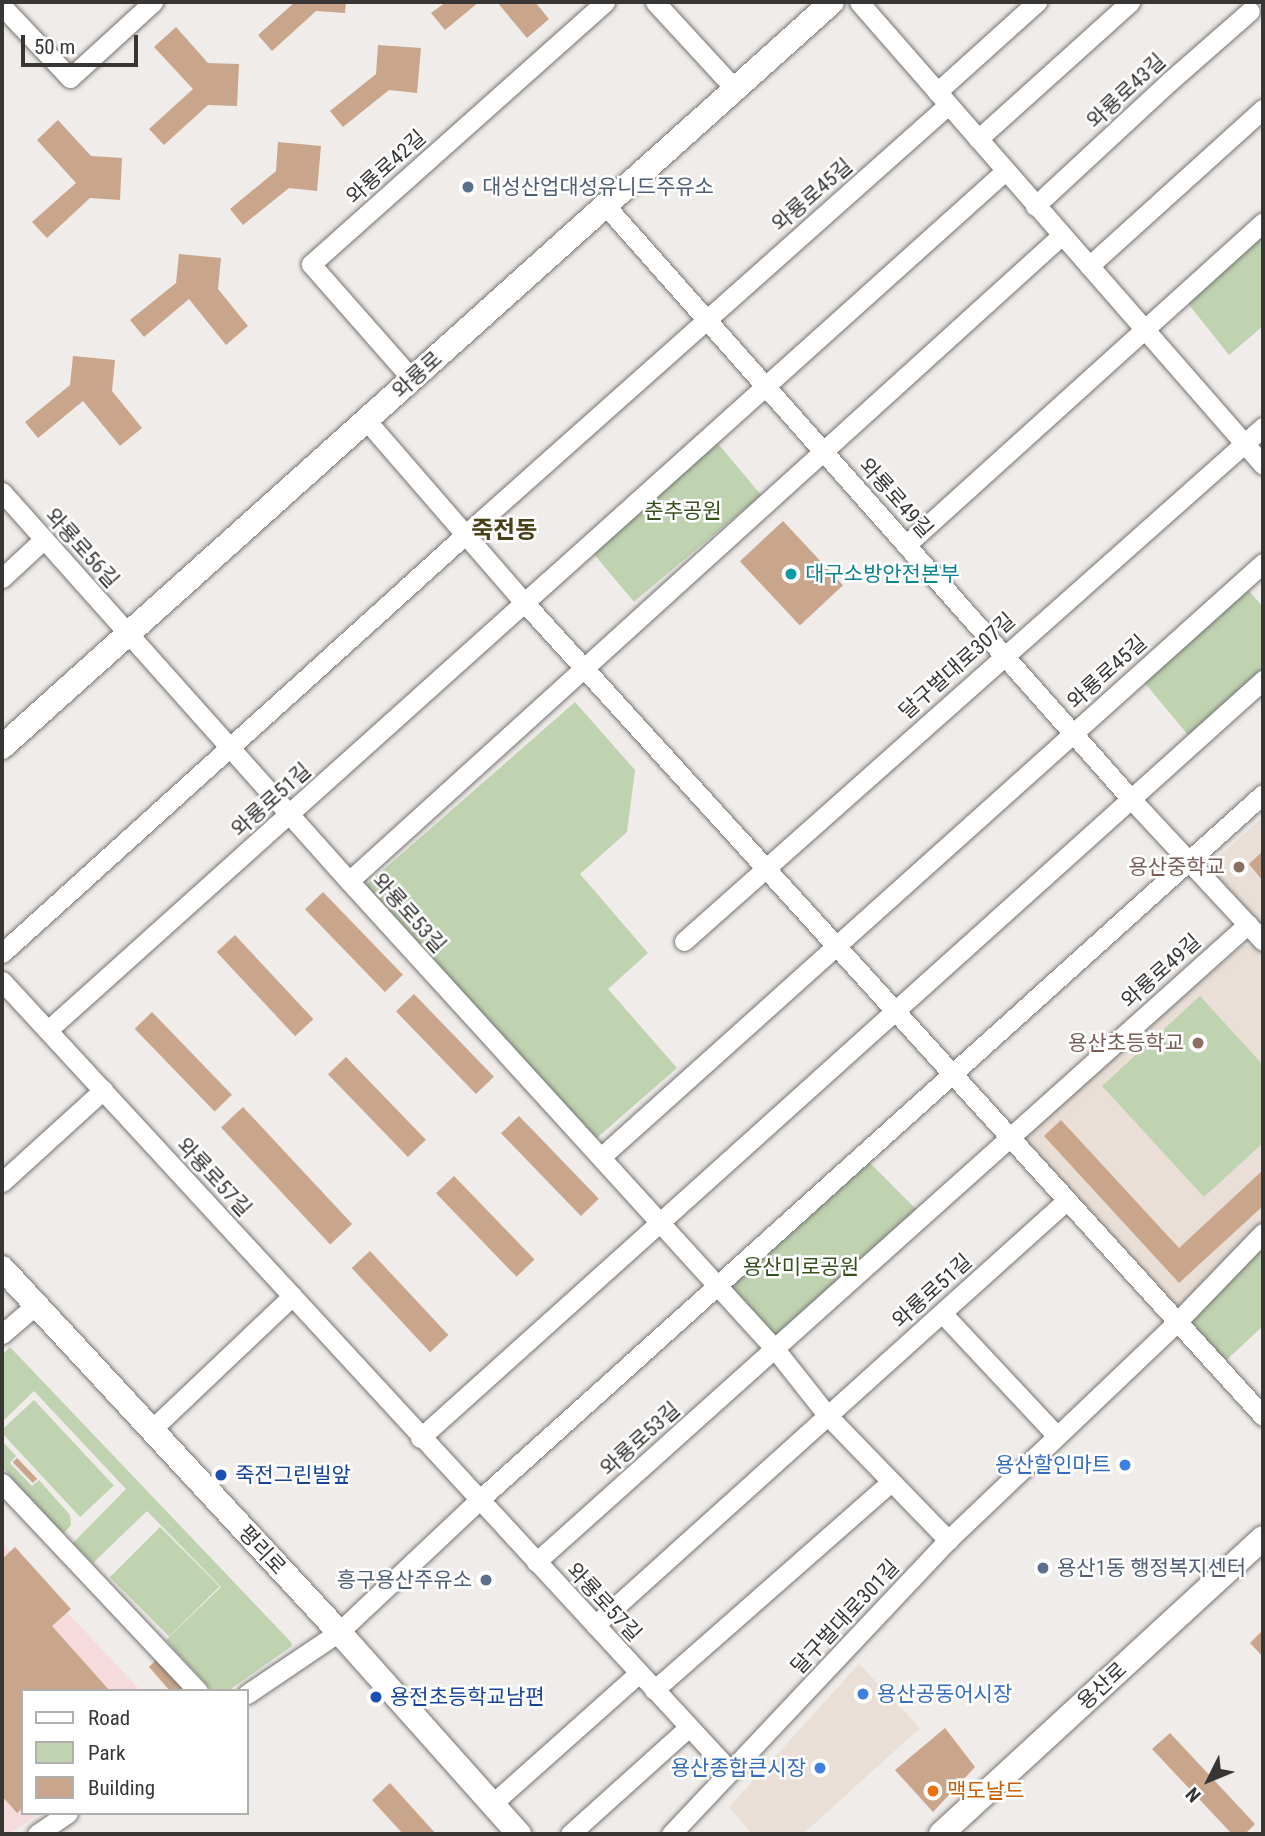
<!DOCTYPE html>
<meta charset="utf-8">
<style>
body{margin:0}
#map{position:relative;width:1265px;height:1836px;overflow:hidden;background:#efece9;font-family:"Roboto Condensed","Noto Sans KR",sans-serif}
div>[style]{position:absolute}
.built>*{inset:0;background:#e9dfd7}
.industrial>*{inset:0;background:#f6dbdd}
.green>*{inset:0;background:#bfd3b0;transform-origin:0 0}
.building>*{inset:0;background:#c9a68b;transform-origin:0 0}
.roads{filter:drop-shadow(0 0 2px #767371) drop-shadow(0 0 2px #767371)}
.minor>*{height:19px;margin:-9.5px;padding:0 9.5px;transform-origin:9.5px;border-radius:9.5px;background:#fff}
.major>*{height:24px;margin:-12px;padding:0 12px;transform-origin:12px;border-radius:12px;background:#fff}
.dots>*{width:19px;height:19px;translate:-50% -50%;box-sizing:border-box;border:4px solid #fff;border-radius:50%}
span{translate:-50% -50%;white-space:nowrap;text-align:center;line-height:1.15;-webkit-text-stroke:5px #fff;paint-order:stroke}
.street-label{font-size:21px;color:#383635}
.service-label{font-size:21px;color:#4e5e75}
.left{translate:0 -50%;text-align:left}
.right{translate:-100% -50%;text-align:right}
.park-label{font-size:21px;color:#35501b}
.culture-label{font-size:21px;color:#0d838f}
.education-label{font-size:21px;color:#785e54}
.shop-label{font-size:21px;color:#366cbe}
.transit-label{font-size:21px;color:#164399}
.food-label{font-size:21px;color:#c56008}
.quarter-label{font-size:24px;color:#484016;font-weight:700}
.frame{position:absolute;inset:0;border:4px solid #383635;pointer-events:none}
.legend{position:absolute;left:21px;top:1689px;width:228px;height:126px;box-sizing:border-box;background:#fff;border:2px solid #afafae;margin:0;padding:9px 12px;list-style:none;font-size:21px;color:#383635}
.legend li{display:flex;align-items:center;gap:14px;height:35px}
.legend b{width:35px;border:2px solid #afafae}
.north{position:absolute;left:1174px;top:1745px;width:70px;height:70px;-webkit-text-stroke:5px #fff;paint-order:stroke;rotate:227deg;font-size:19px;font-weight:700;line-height:28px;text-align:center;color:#383635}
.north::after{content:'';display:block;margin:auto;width:24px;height:32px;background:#383635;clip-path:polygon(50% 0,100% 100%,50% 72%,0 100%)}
.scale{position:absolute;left:21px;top:35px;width:117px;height:32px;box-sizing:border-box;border:4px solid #383635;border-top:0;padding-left:9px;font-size:21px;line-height:24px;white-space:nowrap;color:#383635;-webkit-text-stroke:5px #fff;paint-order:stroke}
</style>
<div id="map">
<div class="built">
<div style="clip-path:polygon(1263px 817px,1263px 928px,1214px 875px,1217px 858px)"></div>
<div style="clip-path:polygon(1258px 945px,1263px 950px,1263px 1224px,1183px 1305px,1170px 1304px,1029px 1149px,1027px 1135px,1242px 946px)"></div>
<div style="clip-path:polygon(859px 1664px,920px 1728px,803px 1834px,752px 1834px,729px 1807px)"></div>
</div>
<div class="industrial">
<div style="clip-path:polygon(2px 1543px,141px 1691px,23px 1691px,23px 1813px,40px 1813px,9px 1834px,2px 1834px)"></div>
</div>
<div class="green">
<div style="clip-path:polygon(1263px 234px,1263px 326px,1229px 355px,1186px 301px)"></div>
<div style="left:709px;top:433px;width:81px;height:166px;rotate:50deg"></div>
<div style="clip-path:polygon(1241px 582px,1263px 607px,1263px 680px,1194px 742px,1138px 675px)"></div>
<div style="clip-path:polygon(575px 702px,635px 770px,627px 832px,580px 874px,648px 953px,608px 989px,677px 1068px,591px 1143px,365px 886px)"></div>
<div style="clip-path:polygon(1200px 996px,1263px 1065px,1263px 1143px,1204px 1197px,1102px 1086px)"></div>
<div style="left:862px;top:1155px;width:83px;height:188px;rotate:45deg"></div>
<div style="clip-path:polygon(1263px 1239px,1263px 1326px,1219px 1367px,1182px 1321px)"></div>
<div style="clip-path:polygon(10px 1347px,291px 1642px,292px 1646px,228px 1691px,213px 1691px,166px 1640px,221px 1587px,147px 1511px,93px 1563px,73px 1543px,126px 1489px,34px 1391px,2px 1422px,2px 1355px)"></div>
<div style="left:34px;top:1400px;width:117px;height:46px;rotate:47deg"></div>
<div style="clip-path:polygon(2px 1441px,16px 1456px,10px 1463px,32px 1486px,39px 1480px,70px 1515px,71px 1525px,63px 1534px,2px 1467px)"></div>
<div style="left:160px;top:1527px;width:84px;height:71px;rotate:45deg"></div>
</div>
<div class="building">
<div style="clip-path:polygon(295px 2px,346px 2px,345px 13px,316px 11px,272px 51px,258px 35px)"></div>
<div style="clip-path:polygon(446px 2px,479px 2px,445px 30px,431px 13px)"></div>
<div style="clip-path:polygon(497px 2px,535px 2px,549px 19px,527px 38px)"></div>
<div style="clip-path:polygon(176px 27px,208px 63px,239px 64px,237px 106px,208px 105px,164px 145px,149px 129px,193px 89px,154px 47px)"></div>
<div style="clip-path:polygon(378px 45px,421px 48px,417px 93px,389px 90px,343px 127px,330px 111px,376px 74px)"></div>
<div style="clip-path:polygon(58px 120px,91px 156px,122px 158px,120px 200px,90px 198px,47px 238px,32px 222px,76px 183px,37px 140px)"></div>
<div style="clip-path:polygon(278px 142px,321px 146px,317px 191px,289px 188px,243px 225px,230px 209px,276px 171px)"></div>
<div style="clip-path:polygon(179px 254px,221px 258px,218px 289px,248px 326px,226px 345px,189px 299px,144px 337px,130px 320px,176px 283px)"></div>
<div style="clip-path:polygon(73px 356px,115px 360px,112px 391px,142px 428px,120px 446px,83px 401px,38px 438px,25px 422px,70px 385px)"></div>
<div style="left:783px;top:521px;width:88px;height:59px;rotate:47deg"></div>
<div style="clip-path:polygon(1263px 851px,1263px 881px,1249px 864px)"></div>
<div style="left:323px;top:892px;width:115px;height:25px;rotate:46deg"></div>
<div style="left:235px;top:935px;width:115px;height:25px;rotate:47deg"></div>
<div style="left:414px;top:994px;width:115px;height:25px;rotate:46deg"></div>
<div style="left:152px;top:1012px;width:115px;height:24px;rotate:46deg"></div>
<div style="left:346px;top:1057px;width:115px;height:25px;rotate:46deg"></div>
<div style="left:243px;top:1107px;width:160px;height:30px;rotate:47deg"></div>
<div style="left:519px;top:1116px;width:115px;height:25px;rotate:46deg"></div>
<div style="clip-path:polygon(1061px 1120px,1179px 1248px,1263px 1170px,1263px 1206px,1179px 1283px,1044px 1136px)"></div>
<div style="left:454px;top:1176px;width:116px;height:25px;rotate:46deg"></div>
<div style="left:370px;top:1251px;width:115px;height:25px;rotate:47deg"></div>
<div style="left:17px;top:1458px;width:29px;height:6px;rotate:46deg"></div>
<div style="clip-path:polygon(15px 1547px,71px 1609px,52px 1626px,110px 1691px,23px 1691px,23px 1807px,17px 1813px,2px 1796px,2px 1559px)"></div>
<div style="clip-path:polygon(1263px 1630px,1263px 1657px,1250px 1643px)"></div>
<div style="clip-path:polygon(159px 1657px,189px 1691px,170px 1691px,149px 1667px)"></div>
<div style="clip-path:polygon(945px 1728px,975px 1767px,933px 1812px,895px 1770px)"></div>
<div style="clip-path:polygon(1170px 1733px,1255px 1824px,1245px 1834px,1232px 1834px,1152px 1749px)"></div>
<div style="clip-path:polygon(390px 1783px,436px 1834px,403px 1834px,372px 1800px)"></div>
</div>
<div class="roads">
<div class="minor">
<div style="left:655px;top:2px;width:118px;rotate:47.4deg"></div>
<div style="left:859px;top:2px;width:614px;rotate:48.89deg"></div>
<div style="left:2px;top:6px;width:99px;rotate:46.6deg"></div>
<div style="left:70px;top:78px;width:113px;rotate:-42.5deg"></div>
<div style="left:937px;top:92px;width:135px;rotate:-42deg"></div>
<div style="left:978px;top:139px;width:205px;rotate:-42deg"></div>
<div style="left:605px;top:205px;width:793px;rotate:48.47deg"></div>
<div style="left:1131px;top:799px;width:194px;rotate:47.1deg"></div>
<div style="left:1035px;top:206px;width:184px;rotate:-42.8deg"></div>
<div style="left:1170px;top:81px;width:106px;rotate:-41.2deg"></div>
<div style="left:1089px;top:266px;width:234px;rotate:-42.1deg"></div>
<div style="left:412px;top:379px;width:153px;rotate:-131.3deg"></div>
<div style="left:311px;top:264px;width:394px;rotate:-41.7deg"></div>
<div style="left:366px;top:420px;width:240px;rotate:49.1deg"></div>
<div style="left:523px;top:601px;width:1101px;rotate:47.76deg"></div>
<div style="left:2px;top:492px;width:521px;rotate:48.27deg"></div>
<div style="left:349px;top:881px;width:633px;rotate:47.69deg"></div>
<div style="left:775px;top:1349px;width:85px;rotate:51.7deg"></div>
<div style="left:828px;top:1416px;width:173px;rotate:45.9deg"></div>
<div style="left:907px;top:544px;width:480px;rotate:-42.1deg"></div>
<div style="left:2px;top:578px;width:57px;rotate:-42.9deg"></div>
<div style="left:349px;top:881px;width:962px;rotate:-42.18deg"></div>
<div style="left:684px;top:941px;width:774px;rotate:-41.6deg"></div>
<div style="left:2px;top:953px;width:627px;rotate:-42.09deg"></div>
<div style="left:467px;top:533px;width:644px;rotate:-41.66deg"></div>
<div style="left:2px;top:981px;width:1074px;rotate:47.34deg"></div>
<div style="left:48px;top:1030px;width:1286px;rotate:-41.91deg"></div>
<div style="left:601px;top:1157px;width:889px;rotate:-41.9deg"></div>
<div style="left:2px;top:1182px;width:137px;rotate:-42.3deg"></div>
<div style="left:942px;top:1313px;width:168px;rotate:46.9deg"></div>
<div style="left:2px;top:1334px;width:45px;rotate:-40.5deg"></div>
<div style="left:151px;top:1430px;width:195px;rotate:-43.5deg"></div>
<div style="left:420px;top:1438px;width:1134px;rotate:-41.96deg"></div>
<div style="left:2px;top:1483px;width:286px;rotate:46.7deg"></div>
<div style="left:536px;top:1562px;width:956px;rotate:-41.86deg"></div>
<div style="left:595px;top:1625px;width:635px;rotate:-42deg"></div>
<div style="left:654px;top:1690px;width:315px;rotate:-41.3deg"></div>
<div style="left:247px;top:1694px;width:111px;rotate:-34deg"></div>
<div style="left:339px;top:1632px;width:191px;rotate:-43.3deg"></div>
<div style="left:478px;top:1501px;width:1056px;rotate:-42.01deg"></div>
<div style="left:492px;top:1804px;width:197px;rotate:-41.7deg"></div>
<div style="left:37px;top:1834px;width:37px;rotate:-34deg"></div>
<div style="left:570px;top:1834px;width:160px;rotate:-42deg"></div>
<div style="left:671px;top:1834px;width:404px;rotate:-46.7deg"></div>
<div style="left:948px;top:1540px;width:316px;rotate:-43.6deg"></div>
<div style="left:1177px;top:1322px;width:124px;rotate:-46deg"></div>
</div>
<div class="major">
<div style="left:2px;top:747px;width:1115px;rotate:-41.91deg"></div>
<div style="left:2px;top:1268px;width:496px;rotate:47.2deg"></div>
<div style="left:339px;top:1632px;width:271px;rotate:48.3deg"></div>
<div style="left:941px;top:1834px;width:437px;rotate:-42.6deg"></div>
</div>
</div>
<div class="dots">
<div style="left:468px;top:187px;background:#5c6f8a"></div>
<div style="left:791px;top:574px;background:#0f9aa8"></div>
<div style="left:1239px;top:867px;background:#8d6e63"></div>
<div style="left:1198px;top:1043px;background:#8d6e63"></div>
<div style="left:1125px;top:1465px;background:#3f7fe0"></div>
<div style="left:221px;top:1475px;background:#1a4fb4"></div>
<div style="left:1043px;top:1568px;background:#5c6f8a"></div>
<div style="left:486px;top:1580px;background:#5c6f8a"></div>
<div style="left:863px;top:1694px;background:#3f7fe0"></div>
<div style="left:376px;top:1697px;background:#1a4fb4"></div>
<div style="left:820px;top:1768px;background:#3f7fe0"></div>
<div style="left:933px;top:1791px;background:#e8710a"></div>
</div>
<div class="street-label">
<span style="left:1126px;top:91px;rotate:-43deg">와룡로43길</span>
<span style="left:386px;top:167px;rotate:-42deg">와룡로42길</span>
<span style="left:812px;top:195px;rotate:-41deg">와룡로45길</span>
<span style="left:417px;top:375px;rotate:-42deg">와룡로</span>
<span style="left:896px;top:498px;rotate:48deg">와룡로49길</span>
<span style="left:82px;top:548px;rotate:48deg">와룡로56길</span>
<span style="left:957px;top:666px;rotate:-42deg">달구벌대로307길</span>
<span style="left:1107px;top:672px;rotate:-42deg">와룡로45길</span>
<span style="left:271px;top:800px;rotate:-42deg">와룡로51길</span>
<span style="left:409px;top:913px;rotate:48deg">와룡로53길</span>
<span style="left:1161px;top:971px;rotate:-42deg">와룡로49길</span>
<span style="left:214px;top:1177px;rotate:47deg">와룡로57길</span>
<span style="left:932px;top:1291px;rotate:-42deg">와룡로51길</span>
<span style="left:640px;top:1439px;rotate:-42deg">와룡로53길</span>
<span style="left:262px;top:1550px;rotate:47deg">평리로</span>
<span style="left:604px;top:1602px;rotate:47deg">와룡로57길</span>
<span style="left:845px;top:1617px;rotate:-47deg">달구벌대로301길</span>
<span style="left:1102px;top:1686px;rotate:-43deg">용산로</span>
</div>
<div class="service-label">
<span class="left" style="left:482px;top:187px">대성산업대성유니드주유소</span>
<span class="left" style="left:1057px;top:1568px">용산1동 행정복지센터</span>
<span class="right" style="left:472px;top:1580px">흥구용산주유소</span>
</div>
<div class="park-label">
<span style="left:683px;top:511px">춘추공원</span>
<span style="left:801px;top:1267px">용산미로공원</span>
</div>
<div class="culture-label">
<span class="left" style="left:805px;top:574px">대구소방안전본부</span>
</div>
<div class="education-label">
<span class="right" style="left:1225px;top:867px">용산중학교</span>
<span class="right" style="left:1184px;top:1043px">용산초등학교</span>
</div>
<div class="shop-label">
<span class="right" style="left:1111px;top:1465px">용산할인마트</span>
<span class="left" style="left:877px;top:1694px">용산공동어시장</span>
<span class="right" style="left:806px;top:1768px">용산종합큰시장</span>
</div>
<div class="transit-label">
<span class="left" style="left:235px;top:1475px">죽전그린빌앞</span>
<span class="left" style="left:390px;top:1697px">용전초등학교남편</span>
</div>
<div class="food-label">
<span class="left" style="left:947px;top:1791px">맥도날드</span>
</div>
<div class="quarter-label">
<span style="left:504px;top:531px">죽전동</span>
</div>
<div class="frame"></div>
<ul class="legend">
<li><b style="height:9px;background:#fff"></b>Road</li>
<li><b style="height:19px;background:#bfd3b0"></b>Park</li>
<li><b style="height:19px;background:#c9a68b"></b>Building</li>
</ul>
<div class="north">N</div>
<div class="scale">50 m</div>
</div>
